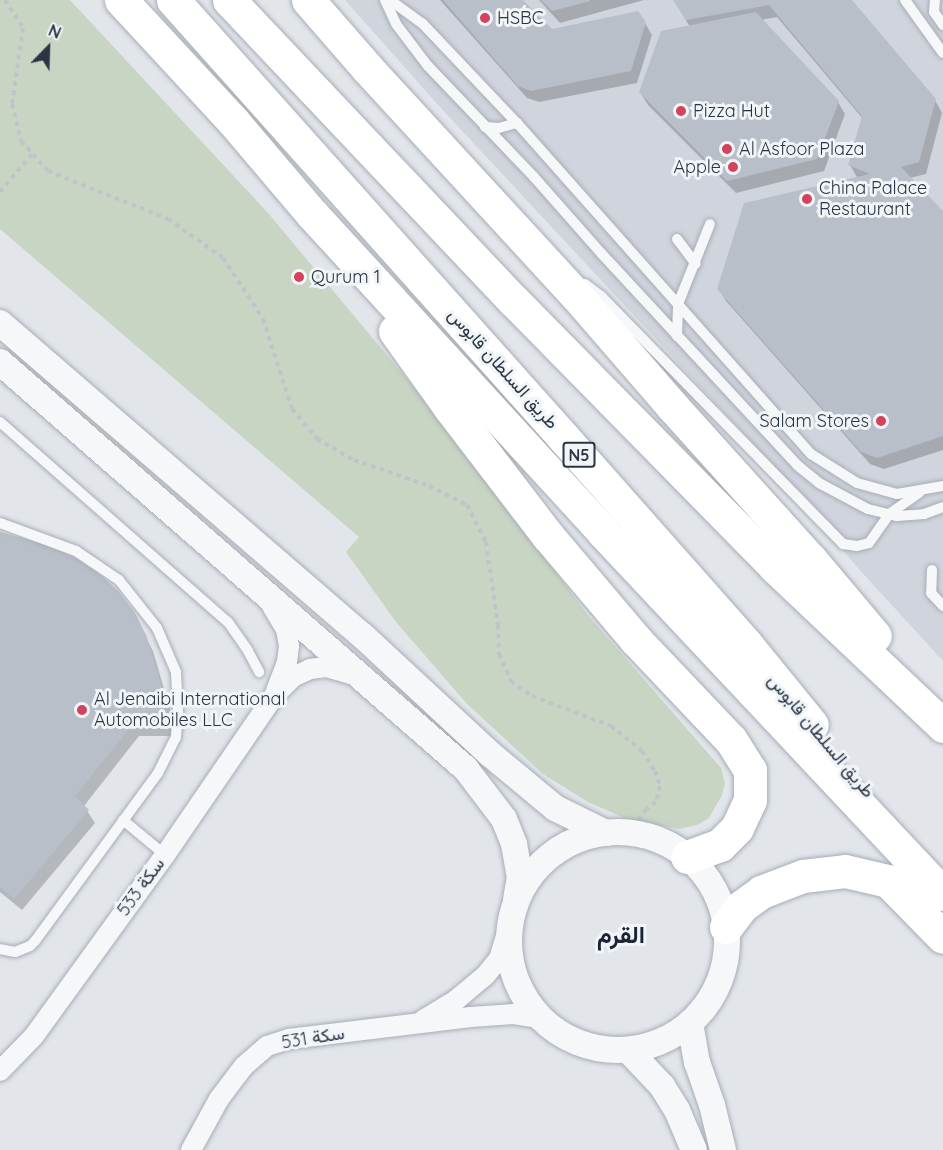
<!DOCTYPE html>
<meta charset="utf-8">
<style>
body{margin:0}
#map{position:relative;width:943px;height:1150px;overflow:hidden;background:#e2e6eb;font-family:Quicksand,Vazirmatn,sans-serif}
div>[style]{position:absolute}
.built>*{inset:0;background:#d0d5dd}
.green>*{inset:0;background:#c8d5c3}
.shadow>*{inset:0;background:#0003}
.building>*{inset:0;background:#b9bfc9}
.path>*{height:4px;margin-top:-2px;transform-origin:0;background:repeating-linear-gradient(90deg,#c0c4ca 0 4.5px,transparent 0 9px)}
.roads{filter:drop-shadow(0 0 2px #a7adb6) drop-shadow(0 0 2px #a7adb6)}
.service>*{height:10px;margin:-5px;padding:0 5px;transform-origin:5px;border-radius:5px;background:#f5f7f9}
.minor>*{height:20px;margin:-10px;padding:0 10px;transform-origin:10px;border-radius:10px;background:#f5f7f9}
.tertiary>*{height:26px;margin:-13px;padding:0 13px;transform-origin:13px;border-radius:13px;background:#f5f7f9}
.tertiary>.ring{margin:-13px;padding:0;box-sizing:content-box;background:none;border:26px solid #f5f7f9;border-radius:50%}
.trunk>*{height:33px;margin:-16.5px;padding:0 16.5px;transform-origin:16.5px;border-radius:16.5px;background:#fff}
.dots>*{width:16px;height:16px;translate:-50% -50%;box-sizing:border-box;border:3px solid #f2f5f8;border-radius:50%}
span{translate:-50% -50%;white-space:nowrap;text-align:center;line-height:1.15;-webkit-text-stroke:6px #f2f5f8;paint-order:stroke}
.shield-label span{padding:2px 4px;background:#f2f5f8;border:2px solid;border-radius:4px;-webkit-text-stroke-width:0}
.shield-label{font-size:16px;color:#293444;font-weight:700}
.poi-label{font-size:18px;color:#293444}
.left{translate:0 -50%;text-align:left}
.right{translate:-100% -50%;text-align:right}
.street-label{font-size:18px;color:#293444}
.district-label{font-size:24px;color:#1b2435;font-weight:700}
.north{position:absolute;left:18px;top:18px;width:60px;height:60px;-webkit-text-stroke:4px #f2f5f8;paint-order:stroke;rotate:23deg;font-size:16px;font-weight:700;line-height:24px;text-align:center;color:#293444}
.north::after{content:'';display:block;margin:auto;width:21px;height:27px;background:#293444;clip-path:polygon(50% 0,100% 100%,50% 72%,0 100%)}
</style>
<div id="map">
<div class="built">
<div style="clip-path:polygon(345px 0,943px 0,943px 661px,857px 567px,735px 424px,439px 106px)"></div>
</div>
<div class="green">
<div style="clip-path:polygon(0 0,70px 0,268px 213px,457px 439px,586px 613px,721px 768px,725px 783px,722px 795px,709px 818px,697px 825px,679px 829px,627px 819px,588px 802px,543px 774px,467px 704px,396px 622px,346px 552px,359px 537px,0 229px)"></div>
</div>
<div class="shadow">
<div style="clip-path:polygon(440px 0,522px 0,551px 31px,645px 23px,652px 35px,637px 83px,539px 102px,527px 98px)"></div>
<div style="clip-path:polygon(539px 0,644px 0,560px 23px)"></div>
<div style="clip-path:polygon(674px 0,850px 0,935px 100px,942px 113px,926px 174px,910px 178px,943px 213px,943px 450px,884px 469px,870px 464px,726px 301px,719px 289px,858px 179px,850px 165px,863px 119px,777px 17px,761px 20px,838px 102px,845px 114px,824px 171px,736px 193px,648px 105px,640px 92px,690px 27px)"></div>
<div style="clip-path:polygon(0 534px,141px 627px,153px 651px,170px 709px,171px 736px,139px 736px,84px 806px,95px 823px,22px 910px,0 892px)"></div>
</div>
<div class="building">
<div style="clip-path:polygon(443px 0,523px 0,552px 29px,638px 11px,646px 22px,631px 71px,531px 91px,518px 86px)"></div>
<div style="clip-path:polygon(541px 0,590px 0,590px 1px,552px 11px)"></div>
<div style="clip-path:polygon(673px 0,852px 0,936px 99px,919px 162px,901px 167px,943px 211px,943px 436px,877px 458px,861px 452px,717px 289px,744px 203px,870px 174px,848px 165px,862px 116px,769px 5px,686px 20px)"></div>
<div style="clip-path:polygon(756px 12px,839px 101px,817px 159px,727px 181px,639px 92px,661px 31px)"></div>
<div style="clip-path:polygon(0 532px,43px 544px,76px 558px,101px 575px,119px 592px,135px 613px,147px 637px,164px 696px,165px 724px,132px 725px,75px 796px,89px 810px,14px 899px,0 887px)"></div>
</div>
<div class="path">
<div style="left:5px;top:0;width:33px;rotate:57deg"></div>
<div style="left:23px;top:28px;width:77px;rotate:98.2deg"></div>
<div style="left:12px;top:104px;width:38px;rotate:76deg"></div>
<div style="left:21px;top:141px;width:40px;rotate:48deg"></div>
<div style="left:48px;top:171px;width:129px;rotate:21.8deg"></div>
<div style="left:168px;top:219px;width:67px;rotate:35.3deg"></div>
<div style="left:223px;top:258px;width:73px;rotate:56.7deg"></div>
<div style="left:263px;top:319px;width:95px;rotate:72.1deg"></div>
<div style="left:292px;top:409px;width:39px;rotate:50deg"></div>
<div style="left:317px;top:439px;width:43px;rotate:29.6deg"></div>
<div style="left:354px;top:460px;width:79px;rotate:19.1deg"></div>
<div style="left:429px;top:486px;width:42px;rotate:26.6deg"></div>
<div style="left:467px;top:505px;width:42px;rotate:62.8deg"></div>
<div style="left:486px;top:542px;width:84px;rotate:81.8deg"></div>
<div style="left:498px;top:625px;width:29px;rotate:88deg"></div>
<div style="left:499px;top:654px;width:30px;rotate:66deg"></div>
<div style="left:511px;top:681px;width:26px;rotate:36deg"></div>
<div style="left:532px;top:696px;width:85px;rotate:20.8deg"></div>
<div style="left:611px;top:726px;width:40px;rotate:39deg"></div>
<div style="left:642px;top:751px;width:24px;rotate:57deg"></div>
<div style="left:655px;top:771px;width:16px;rotate:72deg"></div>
<div style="left:660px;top:786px;width:16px;rotate:104deg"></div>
<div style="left:656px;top:802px;width:12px;rotate:145deg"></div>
<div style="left:646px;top:809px;width:30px;rotate:123deg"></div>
<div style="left:0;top:192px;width:50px;rotate:-49.9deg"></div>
</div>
<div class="roads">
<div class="service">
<div style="left:385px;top:0;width:26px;rotate:65deg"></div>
<div style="left:396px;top:24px;width:53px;rotate:52.7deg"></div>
<div style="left:428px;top:66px;width:153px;rotate:46.3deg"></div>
<div style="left:534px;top:177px;width:101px;rotate:48.6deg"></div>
<div style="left:601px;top:253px;width:289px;rotate:47.2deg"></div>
<div style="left:797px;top:465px;width:28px;rotate:39deg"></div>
<div style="left:819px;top:483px;width:55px;rotate:28deg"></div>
<div style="left:868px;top:509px;width:30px;rotate:14deg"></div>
<div style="left:897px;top:516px;width:27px;rotate:-4deg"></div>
<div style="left:924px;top:514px;width:20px;rotate:-20deg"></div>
<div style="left:390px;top:0;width:39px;rotate:36deg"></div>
<div style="left:422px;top:23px;width:138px;rotate:46.5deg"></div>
<div style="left:517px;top:123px;width:443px;rotate:48.4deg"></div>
<div style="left:811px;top:454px;width:54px;rotate:32.2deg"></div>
<div style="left:857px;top:483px;width:41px;rotate:15.4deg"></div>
<div style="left:897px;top:494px;width:47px;rotate:-9.9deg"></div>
<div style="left:905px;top:0;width:65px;rotate:54.4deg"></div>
<div style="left:935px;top:0;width:12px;rotate:95deg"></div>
<div style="left:934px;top:12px;width:16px;rotate:55deg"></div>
<div style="left:485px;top:127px;width:14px;rotate:4deg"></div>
<div style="left:499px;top:128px;width:19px;rotate:-16deg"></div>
<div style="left:677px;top:239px;width:31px;rotate:53deg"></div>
<div style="left:585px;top:284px;width:20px;rotate:37deg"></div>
<div style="left:601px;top:296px;width:347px;rotate:45.7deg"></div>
<div style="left:843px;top:544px;width:14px;rotate:8deg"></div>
<div style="left:857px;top:546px;width:12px;rotate:-14deg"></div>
<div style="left:869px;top:543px;width:35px;rotate:-55deg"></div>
<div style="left:889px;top:514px;width:37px;rotate:-35deg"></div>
<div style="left:677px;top:336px;width:32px;rotate:-88deg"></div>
<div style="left:678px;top:304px;width:86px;rotate:-68.2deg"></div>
<div style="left:0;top:422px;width:303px;rotate:41.3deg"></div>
<div style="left:228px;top:622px;width:35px;rotate:55deg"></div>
<div style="left:248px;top:651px;width:24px;rotate:62deg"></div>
<div style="left:0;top:523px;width:81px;rotate:20.2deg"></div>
<div style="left:76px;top:551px;width:52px;rotate:34deg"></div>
<div style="left:119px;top:580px;width:61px;rotate:51.6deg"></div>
<div style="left:157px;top:628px;width:48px;rotate:66.6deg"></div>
<div style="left:176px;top:672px;width:41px;rotate:87.2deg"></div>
<div style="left:178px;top:713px;width:24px;rotate:95deg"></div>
<div style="left:176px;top:737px;width:40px;rotate:116.6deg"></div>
<div style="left:158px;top:773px;width:208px;rotate:126.2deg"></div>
<div style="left:35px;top:941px;width:7px;rotate:135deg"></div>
<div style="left:30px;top:946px;width:16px;rotate:158deg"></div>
<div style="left:15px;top:952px;width:15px;rotate:-169deg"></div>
<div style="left:932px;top:570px;width:23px;rotate:92deg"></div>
<div style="left:931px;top:593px;width:18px;rotate:47deg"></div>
<div style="left:123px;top:820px;width:55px;rotate:39.8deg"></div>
</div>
<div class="minor">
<div style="left:272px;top:606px;width:27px;rotate:59deg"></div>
<div style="left:286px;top:629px;width:17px;rotate:80deg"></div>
<div style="left:289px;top:646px;width:16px;rotate:97deg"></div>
<div style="left:287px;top:662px;width:30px;rotate:111deg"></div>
<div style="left:423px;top:1020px;width:39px;rotate:-31deg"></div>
<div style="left:456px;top:1000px;width:38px;rotate:-40deg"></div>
<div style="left:485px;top:976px;width:22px;rotate:-51deg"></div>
<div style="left:499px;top:959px;width:34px;rotate:-73deg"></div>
<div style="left:0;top:1071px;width:49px;rotate:-45.8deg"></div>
<div style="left:34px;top:1036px;width:223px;rotate:-54.1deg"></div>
<div style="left:165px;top:855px;width:193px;rotate:-55.6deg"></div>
<div style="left:274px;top:696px;width:27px;rotate:-45deg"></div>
<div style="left:293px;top:677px;width:19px;rotate:-25deg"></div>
<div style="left:310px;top:669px;width:16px;rotate:-7deg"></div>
<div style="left:326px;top:667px;width:29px;rotate:16deg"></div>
<div style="left:191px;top:1150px;width:58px;rotate:-61.2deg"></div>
<div style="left:219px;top:1099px;width:41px;rotate:-52.9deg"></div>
<div style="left:244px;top:1066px;width:30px;rotate:-41deg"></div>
<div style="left:267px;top:1046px;width:23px;rotate:-18deg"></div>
<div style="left:289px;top:1039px;width:183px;rotate:-6.9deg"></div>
<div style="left:471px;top:1017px;width:43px;rotate:-4deg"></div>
<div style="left:514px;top:1014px;width:26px;rotate:9deg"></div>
</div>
<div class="tertiary">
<div style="left:0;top:323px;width:479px;rotate:40.8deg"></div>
<div style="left:363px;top:636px;width:173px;rotate:42.9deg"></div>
<div style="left:490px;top:754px;width:85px;rotate:39.7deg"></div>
<div style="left:555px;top:808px;width:57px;rotate:26.1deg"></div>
<div style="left:0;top:362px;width:619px;rotate:41.13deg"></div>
<div style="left:466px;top:769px;width:63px;rotate:52.8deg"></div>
<div style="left:504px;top:819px;width:27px;rotate:68deg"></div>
<div style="left:514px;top:844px;width:34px;rotate:80deg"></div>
<div style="left:520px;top:877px;width:22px;rotate:100deg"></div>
<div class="ring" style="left:509px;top:832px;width:192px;height:192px"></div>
<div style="left:690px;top:1023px;width:40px;rotate:80deg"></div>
<div style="left:697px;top:1062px;width:46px;rotate:70.8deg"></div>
<div style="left:712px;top:1105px;width:46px;rotate:76.3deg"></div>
<div style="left:628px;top:1050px;width:50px;rotate:46.6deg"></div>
<div style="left:662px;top:1086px;width:28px;rotate:58deg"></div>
<div style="left:677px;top:1110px;width:43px;rotate:67deg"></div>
</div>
<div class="trunk">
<div style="left:121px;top:0;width:165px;rotate:47.2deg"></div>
<div style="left:233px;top:121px;width:122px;rotate:49.7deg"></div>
<div style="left:312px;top:214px;width:430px;rotate:47.5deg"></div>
<div style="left:602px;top:531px;width:498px;rotate:46.8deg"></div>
<div style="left:173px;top:0;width:586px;rotate:48.25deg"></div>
<div style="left:563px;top:437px;width:276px;rotate:48.5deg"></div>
<div style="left:746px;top:644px;width:104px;rotate:50.8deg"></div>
<div style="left:229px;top:0;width:415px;rotate:46.6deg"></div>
<div style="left:514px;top:301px;width:371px;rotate:45.5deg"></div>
<div style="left:774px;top:566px;width:233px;rotate:43.4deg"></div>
<div style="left:308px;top:0;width:91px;rotate:49deg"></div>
<div style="left:368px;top:69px;width:307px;rotate:47.4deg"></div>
<div style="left:576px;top:295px;width:148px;rotate:49.1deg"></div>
<div style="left:673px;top:407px;width:206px;rotate:48deg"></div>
<div style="left:811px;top:560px;width:99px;rotate:49.9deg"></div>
<div style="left:395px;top:331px;width:95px;rotate:54.5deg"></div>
<div style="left:450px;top:408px;width:161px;rotate:52.6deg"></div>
<div style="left:548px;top:536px;width:135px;rotate:49.8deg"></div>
<div style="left:635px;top:639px;width:139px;rotate:46.5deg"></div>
<div style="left:731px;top:740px;width:36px;rotate:58deg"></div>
<div style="left:750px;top:770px;width:30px;rotate:90deg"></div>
<div style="left:750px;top:800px;width:31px;rotate:115deg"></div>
<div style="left:737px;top:828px;width:24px;rotate:135deg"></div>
<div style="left:720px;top:845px;width:35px;rotate:160deg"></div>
<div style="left:726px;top:927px;width:26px;rotate:-53deg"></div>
<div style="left:742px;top:906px;width:24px;rotate:-36deg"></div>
<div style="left:761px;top:892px;width:45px;rotate:-20.9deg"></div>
<div style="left:803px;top:876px;width:42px;rotate:-6.8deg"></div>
<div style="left:845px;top:871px;width:44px;rotate:13.1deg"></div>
<div style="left:888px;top:881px;width:78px;rotate:45.5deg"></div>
</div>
</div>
<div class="dots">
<div style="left:485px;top:18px;background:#d4435c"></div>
<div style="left:681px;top:111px;background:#d4435c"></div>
<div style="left:727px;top:149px;background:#d4435c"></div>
<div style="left:733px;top:167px;background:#d4435c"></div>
<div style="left:807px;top:199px;background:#d4435c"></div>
<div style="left:299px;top:277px;background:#d4435c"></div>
<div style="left:881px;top:421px;background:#d4435c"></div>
<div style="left:82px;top:710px;background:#d4435c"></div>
</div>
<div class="shield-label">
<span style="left:579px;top:455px">N5</span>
</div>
<div class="poi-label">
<span class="left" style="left:497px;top:18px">HSBC</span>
<span class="left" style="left:693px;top:111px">Pizza Hut</span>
<span class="left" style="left:739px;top:149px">Al Asfoor Plaza</span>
<span class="right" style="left:721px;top:167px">Apple</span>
<span class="left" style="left:819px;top:199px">China Palace<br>Restaurant</span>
<span class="left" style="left:311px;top:277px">Qurum 1</span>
<span class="right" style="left:869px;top:421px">Salam Stores</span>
<span class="left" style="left:94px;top:710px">Al Jenaibi International<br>Automobiles LLC</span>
</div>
<div class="street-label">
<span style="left:503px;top:369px;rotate:48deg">طريق السلطان قابوس</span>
<span style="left:821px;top:736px;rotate:50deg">طريق السلطان قابوس</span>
<span style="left:141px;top:887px;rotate:-54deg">سكة 533</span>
<span style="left:313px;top:1038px;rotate:-9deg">سكة 531</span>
</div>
<div class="district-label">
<span style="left:621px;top:935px">القرم</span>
</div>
<div class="north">N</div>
</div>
